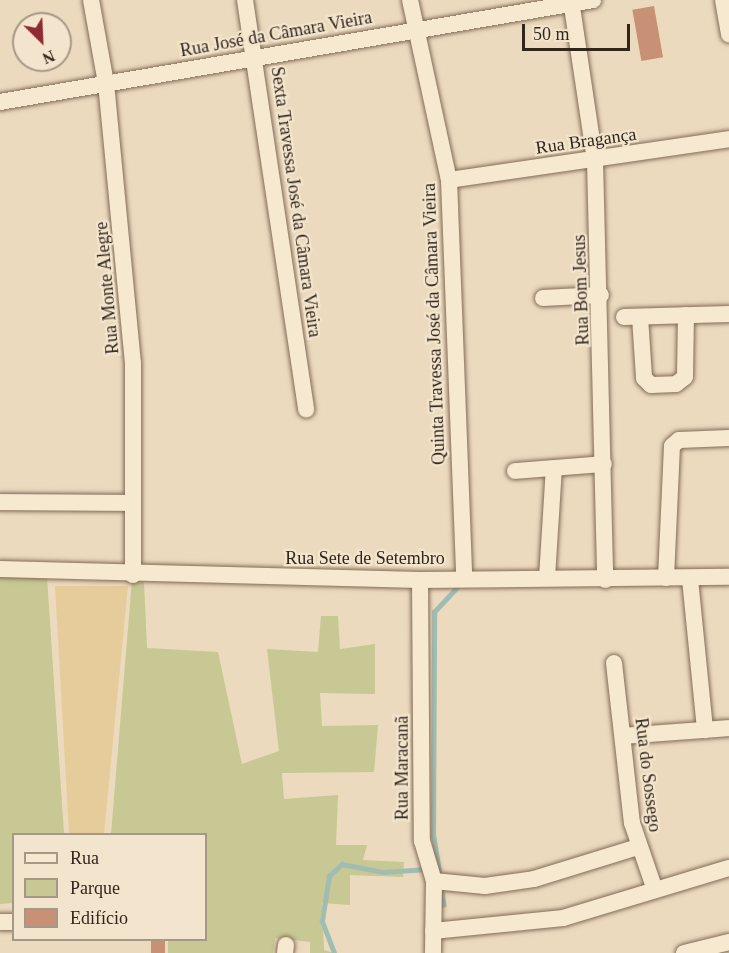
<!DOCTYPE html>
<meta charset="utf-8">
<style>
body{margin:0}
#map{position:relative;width:729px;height:953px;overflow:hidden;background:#ebdabe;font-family:Georgia,serif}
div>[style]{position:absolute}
.green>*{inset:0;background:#c7c893}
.sand>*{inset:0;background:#e7cc9b}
.stream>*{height:4.5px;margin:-2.25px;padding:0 2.25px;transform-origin:2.25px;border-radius:2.25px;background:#a1bdb2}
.building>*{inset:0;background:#c89075;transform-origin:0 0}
.roads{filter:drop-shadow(0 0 2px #826b57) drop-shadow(0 0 2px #826b57)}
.minor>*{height:16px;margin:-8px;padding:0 8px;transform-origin:8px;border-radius:8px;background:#f7e8d0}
span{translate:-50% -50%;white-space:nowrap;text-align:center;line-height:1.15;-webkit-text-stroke:4.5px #f3e5cd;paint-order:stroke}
.street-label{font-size:18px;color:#32251c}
.legend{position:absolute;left:12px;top:833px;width:195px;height:108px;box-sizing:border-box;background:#f3e5cd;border:2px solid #a69886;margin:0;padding:8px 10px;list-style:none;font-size:18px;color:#32251c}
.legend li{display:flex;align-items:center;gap:12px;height:30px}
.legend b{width:30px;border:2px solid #a69886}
.north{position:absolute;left:12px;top:12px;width:60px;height:60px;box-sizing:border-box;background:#f3e5cd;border:2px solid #a69886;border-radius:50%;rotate:156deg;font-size:16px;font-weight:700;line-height:24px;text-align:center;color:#32251c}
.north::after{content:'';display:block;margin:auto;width:21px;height:27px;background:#8f2a34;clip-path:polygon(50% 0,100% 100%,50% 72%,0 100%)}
.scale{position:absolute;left:522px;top:24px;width:108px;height:27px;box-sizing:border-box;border:3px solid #32251c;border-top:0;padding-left:8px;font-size:18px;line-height:21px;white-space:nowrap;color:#32251c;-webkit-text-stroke:4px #f3e5cd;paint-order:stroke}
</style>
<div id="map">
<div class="green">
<div style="clip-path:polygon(0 576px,47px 577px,64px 834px,14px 834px,13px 903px,0 904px)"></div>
<div style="clip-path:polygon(132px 580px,144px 582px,147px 648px,218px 652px,242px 764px,279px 751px,267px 649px,318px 652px,321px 616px,338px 616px,340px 649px,375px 644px,375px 694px,320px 693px,322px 726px,378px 725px,374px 772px,282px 773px,284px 799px,338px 795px,336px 845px,367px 845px,363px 860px,404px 862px,403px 877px,350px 875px,350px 905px,322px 903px,324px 950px,334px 953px,310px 953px,310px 942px,275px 938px,273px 953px,168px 953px,168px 940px,206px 940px,206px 834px,111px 834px)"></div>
</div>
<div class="sand">
<div style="clip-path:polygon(55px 586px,128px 586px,104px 834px,69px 834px)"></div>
</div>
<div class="stream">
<div style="left:439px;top:872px;width:36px;rotate:-99deg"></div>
<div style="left:433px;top:836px;width:224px;rotate:-89.7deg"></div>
<div style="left:434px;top:612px;width:35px;rotate:-47deg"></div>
<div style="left:441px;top:889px;width:16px;rotate:79deg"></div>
<div style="left:334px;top:953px;width:34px;rotate:-111deg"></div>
<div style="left:322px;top:921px;width:46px;rotate:-81.2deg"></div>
<div style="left:329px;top:876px;width:18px;rotate:-43deg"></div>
<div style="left:342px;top:864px;width:42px;rotate:11deg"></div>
<div style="left:383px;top:872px;width:44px;rotate:-3.9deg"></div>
</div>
<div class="building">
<div style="left:654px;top:6px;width:52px;height:22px;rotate:80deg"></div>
<div style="left:151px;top:939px;width:14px;height:14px"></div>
</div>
<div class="roads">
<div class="minor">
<div style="left:91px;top:0;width:84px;rotate:79.8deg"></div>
<div style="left:106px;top:83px;width:281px;rotate:84.5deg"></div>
<div style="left:133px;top:363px;width:212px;rotate:90deg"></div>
<div style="left:245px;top:0;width:414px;rotate:81.5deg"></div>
<div style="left:410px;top:0;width:184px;rotate:77.8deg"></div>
<div style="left:449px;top:180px;width:398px;rotate:87.8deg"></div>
<div style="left:571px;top:0;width:163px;rotate:81.5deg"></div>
<div style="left:595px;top:161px;width:419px;rotate:88.6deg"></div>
<div style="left:723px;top:0;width:35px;rotate:80deg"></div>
<div style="left:0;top:102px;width:602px;rotate:-9.76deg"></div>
<div style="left:449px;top:180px;width:283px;rotate:-8.3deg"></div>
<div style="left:543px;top:298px;width:58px;rotate:-3deg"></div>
<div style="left:624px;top:317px;width:105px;rotate:-1.6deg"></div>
<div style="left:640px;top:317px;width:61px;rotate:86.2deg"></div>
<div style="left:644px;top:378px;width:10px;rotate:45deg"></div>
<div style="left:651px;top:385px;width:25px;rotate:-2deg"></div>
<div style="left:676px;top:384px;width:11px;rotate:-38deg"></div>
<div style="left:685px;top:377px;width:62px;rotate:-89.1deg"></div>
<div style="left:515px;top:471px;width:89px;rotate:-4.5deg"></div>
<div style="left:0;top:502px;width:133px;rotate:0.4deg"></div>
<div style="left:0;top:569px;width:420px;rotate:1.5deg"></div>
<div style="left:420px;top:580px;width:309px;rotate:-0.6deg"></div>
<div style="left:547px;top:578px;width:110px;rotate:-86.4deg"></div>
<div style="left:666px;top:578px;width:132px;rotate:-87.4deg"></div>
<div style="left:672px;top:446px;width:9px;rotate:-41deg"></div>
<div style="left:679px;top:440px;width:50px;rotate:-2.3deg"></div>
<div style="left:690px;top:579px;width:152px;rotate:84.3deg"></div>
<div style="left:420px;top:580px;width:261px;rotate:89.6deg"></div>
<div style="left:422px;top:841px;width:42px;rotate:73.3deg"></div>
<div style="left:434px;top:881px;width:72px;rotate:90.8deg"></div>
<div style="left:614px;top:663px;width:161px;rotate:83.6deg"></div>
<div style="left:632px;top:823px;width:71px;rotate:71.1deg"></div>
<div style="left:623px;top:736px;width:106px;rotate:-4.3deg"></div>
<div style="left:434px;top:881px;width:51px;rotate:5.6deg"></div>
<div style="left:485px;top:886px;width:49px;rotate:-8.1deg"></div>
<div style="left:534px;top:879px;width:109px;rotate:-17.1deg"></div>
<div style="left:0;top:922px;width:14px"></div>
<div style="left:433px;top:931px;width:131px;rotate:-5.7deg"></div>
<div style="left:563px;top:918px;width:173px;rotate:-16.8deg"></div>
<div style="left:285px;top:953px;width:8px;rotate:-83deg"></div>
<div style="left:684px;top:953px;width:46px;rotate:-13.7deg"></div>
</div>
</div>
<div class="street-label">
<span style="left:276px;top:34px;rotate:-10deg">Rua José da Câmara Vieira</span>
<span style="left:586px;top:141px;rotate:-8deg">Rua Bragança</span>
<span style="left:296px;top:202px;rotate:82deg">Sexta Travessa José da Câmara Vieira</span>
<span style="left:107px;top:288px;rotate:-95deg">Rua Monte Alegre</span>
<span style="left:581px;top:290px;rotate:-92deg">Rua Bom Jesus</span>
<span style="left:434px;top:324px;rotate:-92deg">Quinta Travessa José da Câmara Vieira</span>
<span style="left:365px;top:558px">Rua Sete de Setembro</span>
<span style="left:402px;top:768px;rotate:-90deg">Rua Maracanã</span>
<span style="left:648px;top:775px;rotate:83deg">Rua do Sossego</span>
</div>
<ul class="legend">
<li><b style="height:8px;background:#f7e8d0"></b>Rua</li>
<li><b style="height:16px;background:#c7c893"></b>Parque</li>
<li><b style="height:16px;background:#c89075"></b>Edifício</li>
</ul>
<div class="north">N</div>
<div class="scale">50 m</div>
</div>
